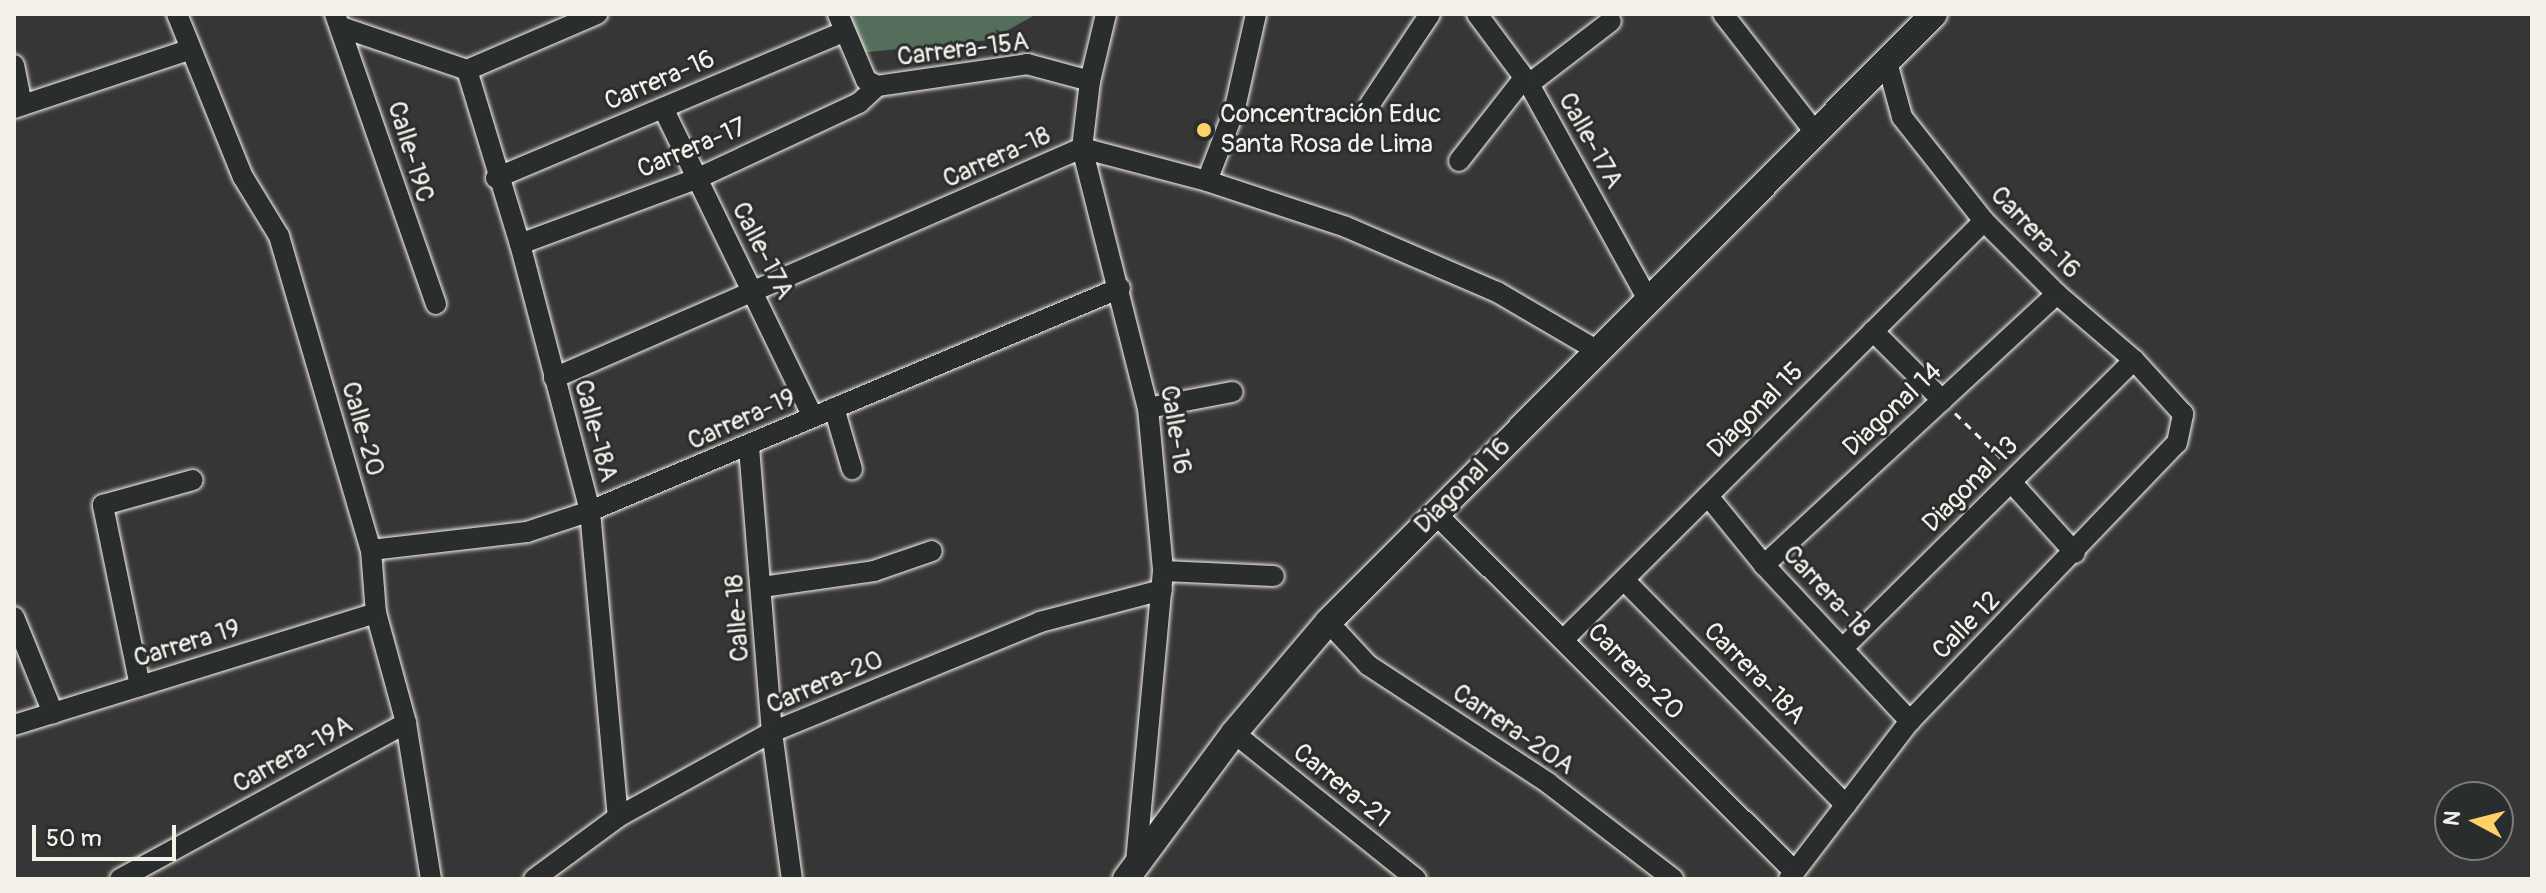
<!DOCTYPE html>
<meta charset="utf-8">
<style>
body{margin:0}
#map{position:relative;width:2546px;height:893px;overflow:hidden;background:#373636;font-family:Pangolin,sans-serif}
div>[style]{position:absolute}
.green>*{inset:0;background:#556e5b}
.path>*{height:3px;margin-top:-1.5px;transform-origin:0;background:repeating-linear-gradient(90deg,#f4f1e8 0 8px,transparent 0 14px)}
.roads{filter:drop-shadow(0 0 2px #f4f1e8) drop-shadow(0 0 2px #f4f1e8)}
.minor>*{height:20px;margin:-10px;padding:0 10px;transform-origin:10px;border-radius:10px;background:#2a2d2e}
.tertiary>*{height:26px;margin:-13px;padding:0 13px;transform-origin:13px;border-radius:13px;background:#2a2d2e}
.dots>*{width:22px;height:22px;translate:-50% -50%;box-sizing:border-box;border:4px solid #2a2d2e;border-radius:50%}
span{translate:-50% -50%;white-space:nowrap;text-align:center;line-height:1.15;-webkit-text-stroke:6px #2a2d2e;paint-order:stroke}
.street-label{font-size:26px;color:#f4f1e8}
.poi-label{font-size:26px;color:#f4f1e8}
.left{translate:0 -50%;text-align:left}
.frame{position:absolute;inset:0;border:16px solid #f4f1e8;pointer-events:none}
.north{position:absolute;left:2434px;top:781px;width:80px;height:80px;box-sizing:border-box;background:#2a2d2e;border:2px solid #7b7b78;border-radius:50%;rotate:277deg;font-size:22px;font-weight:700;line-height:32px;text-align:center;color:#f4f1e8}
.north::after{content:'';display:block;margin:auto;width:28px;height:36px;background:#ffd166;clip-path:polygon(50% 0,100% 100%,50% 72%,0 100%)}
.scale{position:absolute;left:32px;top:825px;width:144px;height:36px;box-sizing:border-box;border:4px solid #f4f1e8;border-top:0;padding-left:10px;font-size:24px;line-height:28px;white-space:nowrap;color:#f4f1e8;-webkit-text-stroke:6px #2a2d2e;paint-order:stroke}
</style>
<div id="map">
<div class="green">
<div style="clip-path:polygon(846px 14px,1037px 14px,990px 40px,858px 53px)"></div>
</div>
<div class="path">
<div style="left:1955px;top:413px;width:69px;rotate:44.4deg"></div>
</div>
<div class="roads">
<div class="minor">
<div style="left:177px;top:14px;width:176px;rotate:68deg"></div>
<div style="left:243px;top:177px;width:69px;rotate:58.6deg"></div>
<div style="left:279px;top:236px;width:327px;rotate:73.7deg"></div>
<div style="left:371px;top:550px;width:63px;rotate:85.5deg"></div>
<div style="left:376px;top:613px;width:114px;rotate:74.7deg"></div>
<div style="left:406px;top:723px;width:158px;rotate:80.9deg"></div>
<div style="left:335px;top:14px;width:307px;rotate:70.8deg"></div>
<div style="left:838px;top:14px;width:72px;rotate:67deg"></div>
<div style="left:866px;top:80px;width:13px;rotate:29deg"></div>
<div style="left:877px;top:86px;width:152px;rotate:-8.3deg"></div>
<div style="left:1027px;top:64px;width:65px;rotate:15.1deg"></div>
<div style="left:1106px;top:14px;width:69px;rotate:103.4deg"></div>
<div style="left:1090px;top:81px;width:67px;rotate:96.8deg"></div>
<div style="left:1082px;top:148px;width:268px;rotate:75.8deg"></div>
<div style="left:1148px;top:408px;width:164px;rotate:84.7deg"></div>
<div style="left:1163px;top:571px;width:292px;rotate:95.3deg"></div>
<div style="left:1477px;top:14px;width:87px;rotate:53.4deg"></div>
<div style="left:1529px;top:84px;width:247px;rotate:61.1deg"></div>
<div style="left:1723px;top:14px;width:150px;rotate:52.1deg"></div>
<div style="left:341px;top:27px;width:133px;rotate:18.8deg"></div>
<div style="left:467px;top:70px;width:142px;rotate:-23.3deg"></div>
<div style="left:14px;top:65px;width:41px;rotate:78.7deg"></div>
<div style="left:467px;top:70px;width:182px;rotate:73.1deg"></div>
<div style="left:520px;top:244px;width:276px;rotate:75.3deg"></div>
<div style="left:590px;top:511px;width:307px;rotate:84.8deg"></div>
<div style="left:1529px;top:84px;width:103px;rotate:-37.5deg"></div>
<div style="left:1370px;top:104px;width:108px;rotate:-56.3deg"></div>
<div style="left:14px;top:108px;width:183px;rotate:-18.4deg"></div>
<div style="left:663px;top:108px;width:343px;rotate:64.1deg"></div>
<div style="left:1459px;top:161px;width:105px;rotate:-51.9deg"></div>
<div style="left:496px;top:178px;width:376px;rotate:-22.8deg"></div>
<div style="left:1207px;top:181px;width:78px;rotate:-69deg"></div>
<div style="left:1235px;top:108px;width:96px;rotate:-77.4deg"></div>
<div style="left:520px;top:244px;width:188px;rotate:-20.3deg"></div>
<div style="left:696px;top:179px;width:180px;rotate:-25deg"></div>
<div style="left:859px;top:103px;width:25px;rotate:-43deg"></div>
<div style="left:1873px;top:331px;width:98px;rotate:45deg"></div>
<div style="left:554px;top:378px;width:576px;rotate:-23.54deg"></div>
<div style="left:1082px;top:148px;width:129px;rotate:14.8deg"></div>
<div style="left:1207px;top:181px;width:146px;rotate:18.3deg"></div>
<div style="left:1346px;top:227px;width:164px;rotate:23.3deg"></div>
<div style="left:1497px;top:292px;width:117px;rotate:30.3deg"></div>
<div style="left:834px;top:408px;width:64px;rotate:73.6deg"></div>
<div style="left:1148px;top:408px;width:86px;rotate:-10.8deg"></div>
<div style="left:749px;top:447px;width:286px;rotate:85.4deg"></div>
<div style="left:772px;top:732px;width:148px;rotate:82.3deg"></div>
<div style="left:2012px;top:483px;width:94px;rotate:48deg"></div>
<div style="left:1708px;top:496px;width:89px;rotate:50.9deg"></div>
<div style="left:1764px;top:565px;width:214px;rotate:46.9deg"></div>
<div style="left:1436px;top:514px;width:504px;rotate:44.92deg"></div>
<div style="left:371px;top:550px;width:157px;rotate:-6.6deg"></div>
<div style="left:527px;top:532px;width:66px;rotate:-18.4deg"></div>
<div style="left:590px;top:511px;width:575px;rotate:-22.82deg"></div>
<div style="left:1764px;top:565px;width:399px;rotate:-42.8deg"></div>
<div style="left:1163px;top:571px;width:111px;rotate:2.6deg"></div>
<div style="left:1624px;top:580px;width:316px;rotate:45.4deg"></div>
<div style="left:762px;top:587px;width:113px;rotate:-8.1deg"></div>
<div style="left:874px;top:571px;width:61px;rotate:-19deg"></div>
<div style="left:14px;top:617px;width:104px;rotate:67.9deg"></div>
<div style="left:1328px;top:622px;width:59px;rotate:47.1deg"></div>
<div style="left:1368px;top:665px;width:215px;rotate:33.2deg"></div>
<div style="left:1548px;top:783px;width:158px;rotate:37.5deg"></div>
<div style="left:1565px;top:638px;width:591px;rotate:-44.86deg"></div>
<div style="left:1844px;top:647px;width:408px;rotate:-44.7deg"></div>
<div style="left:140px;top:686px;width:185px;rotate:-101.6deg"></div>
<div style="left:103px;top:505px;width:93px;rotate:-15.5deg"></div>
<div style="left:14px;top:725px;width:379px;rotate:-17.2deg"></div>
<div style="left:1234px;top:733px;width:233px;rotate:38.7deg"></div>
<div style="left:120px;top:879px;width:326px;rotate:-28.6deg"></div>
<div style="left:534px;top:879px;width:104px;rotate:-36.4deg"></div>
<div style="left:618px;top:817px;width:176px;rotate:-28.9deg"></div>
<div style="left:772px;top:732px;width:290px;rotate:-22.3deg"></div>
<div style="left:1040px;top:622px;width:126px;rotate:-14.7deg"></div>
<div style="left:1789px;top:879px;width:199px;rotate:-52.6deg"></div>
<div style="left:1910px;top:721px;width:385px;rotate:-46.2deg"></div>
<div style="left:2177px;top:443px;width:30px;rotate:-78deg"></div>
<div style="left:2183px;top:414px;width:73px;rotate:-132.2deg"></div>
<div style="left:2134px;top:360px;width:101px;rotate:-139.4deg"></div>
<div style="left:2057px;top:294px;width:103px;rotate:-135deg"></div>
<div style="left:1984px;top:221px;width:132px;rotate:-128.3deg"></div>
<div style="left:1902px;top:117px;width:57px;rotate:-105.3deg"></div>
</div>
<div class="tertiary">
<div style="left:1126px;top:879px;width:182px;rotate:-53.5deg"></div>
<div style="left:1234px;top:733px;width:145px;rotate:-49.7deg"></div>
<div style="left:1328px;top:622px;width:858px;rotate:-45.09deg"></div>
</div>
</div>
<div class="dots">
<div style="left:1204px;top:130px;background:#ffd166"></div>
</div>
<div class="street-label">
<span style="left:963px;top:50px;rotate:-7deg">Carrera-15A</span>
<span style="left:660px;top:81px;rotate:-23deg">Carrera-16</span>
<span style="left:1590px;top:141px;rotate:61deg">Calle-17A</span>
<span style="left:692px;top:149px;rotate:-23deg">Carrera-17</span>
<span style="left:410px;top:152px;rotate:73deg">Calle-19C</span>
<span style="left:997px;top:158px;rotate:-24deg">Carrera-18</span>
<span style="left:2035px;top:233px;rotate:46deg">Carrera-16</span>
<span style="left:762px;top:251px;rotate:63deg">Calle-17A</span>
<span style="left:1893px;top:410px;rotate:-43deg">Diagonal 14</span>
<span style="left:1756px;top:411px;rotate:-45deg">Diagonal 15</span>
<span style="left:742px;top:420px;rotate:-24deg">Carrera-19</span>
<span style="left:362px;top:429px;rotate:74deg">Calle-20</span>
<span style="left:1175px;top:430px;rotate:81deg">Calle-16</span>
<span style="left:595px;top:431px;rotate:75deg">Calle-18A</span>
<span style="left:1971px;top:485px;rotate:-45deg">Diagonal 13</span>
<span style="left:1463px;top:486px;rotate:-45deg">Diagonal 16</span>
<span style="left:1826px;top:592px;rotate:47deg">Carrera-18</span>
<span style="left:738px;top:618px;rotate:-94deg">Calle-18</span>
<span style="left:1967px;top:626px;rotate:-45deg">Calle 12</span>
<span style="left:187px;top:644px;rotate:-17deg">Carrera 19</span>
<span style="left:1635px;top:672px;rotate:45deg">Carrera-20</span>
<span style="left:1754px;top:674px;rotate:45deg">Carrera-18A</span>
<span style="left:825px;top:683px;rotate:-23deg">Carrera-20</span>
<span style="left:1513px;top:730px;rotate:34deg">Carrera-20A</span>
<span style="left:293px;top:755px;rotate:-29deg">Carrera-19A</span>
<span style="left:1341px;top:786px;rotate:39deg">Carrera-21</span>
</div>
<div class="poi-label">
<span class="left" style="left:1220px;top:130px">Concentración Educ<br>Santa Rosa de Lima</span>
</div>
<div class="frame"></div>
<div class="north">N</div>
<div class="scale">50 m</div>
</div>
